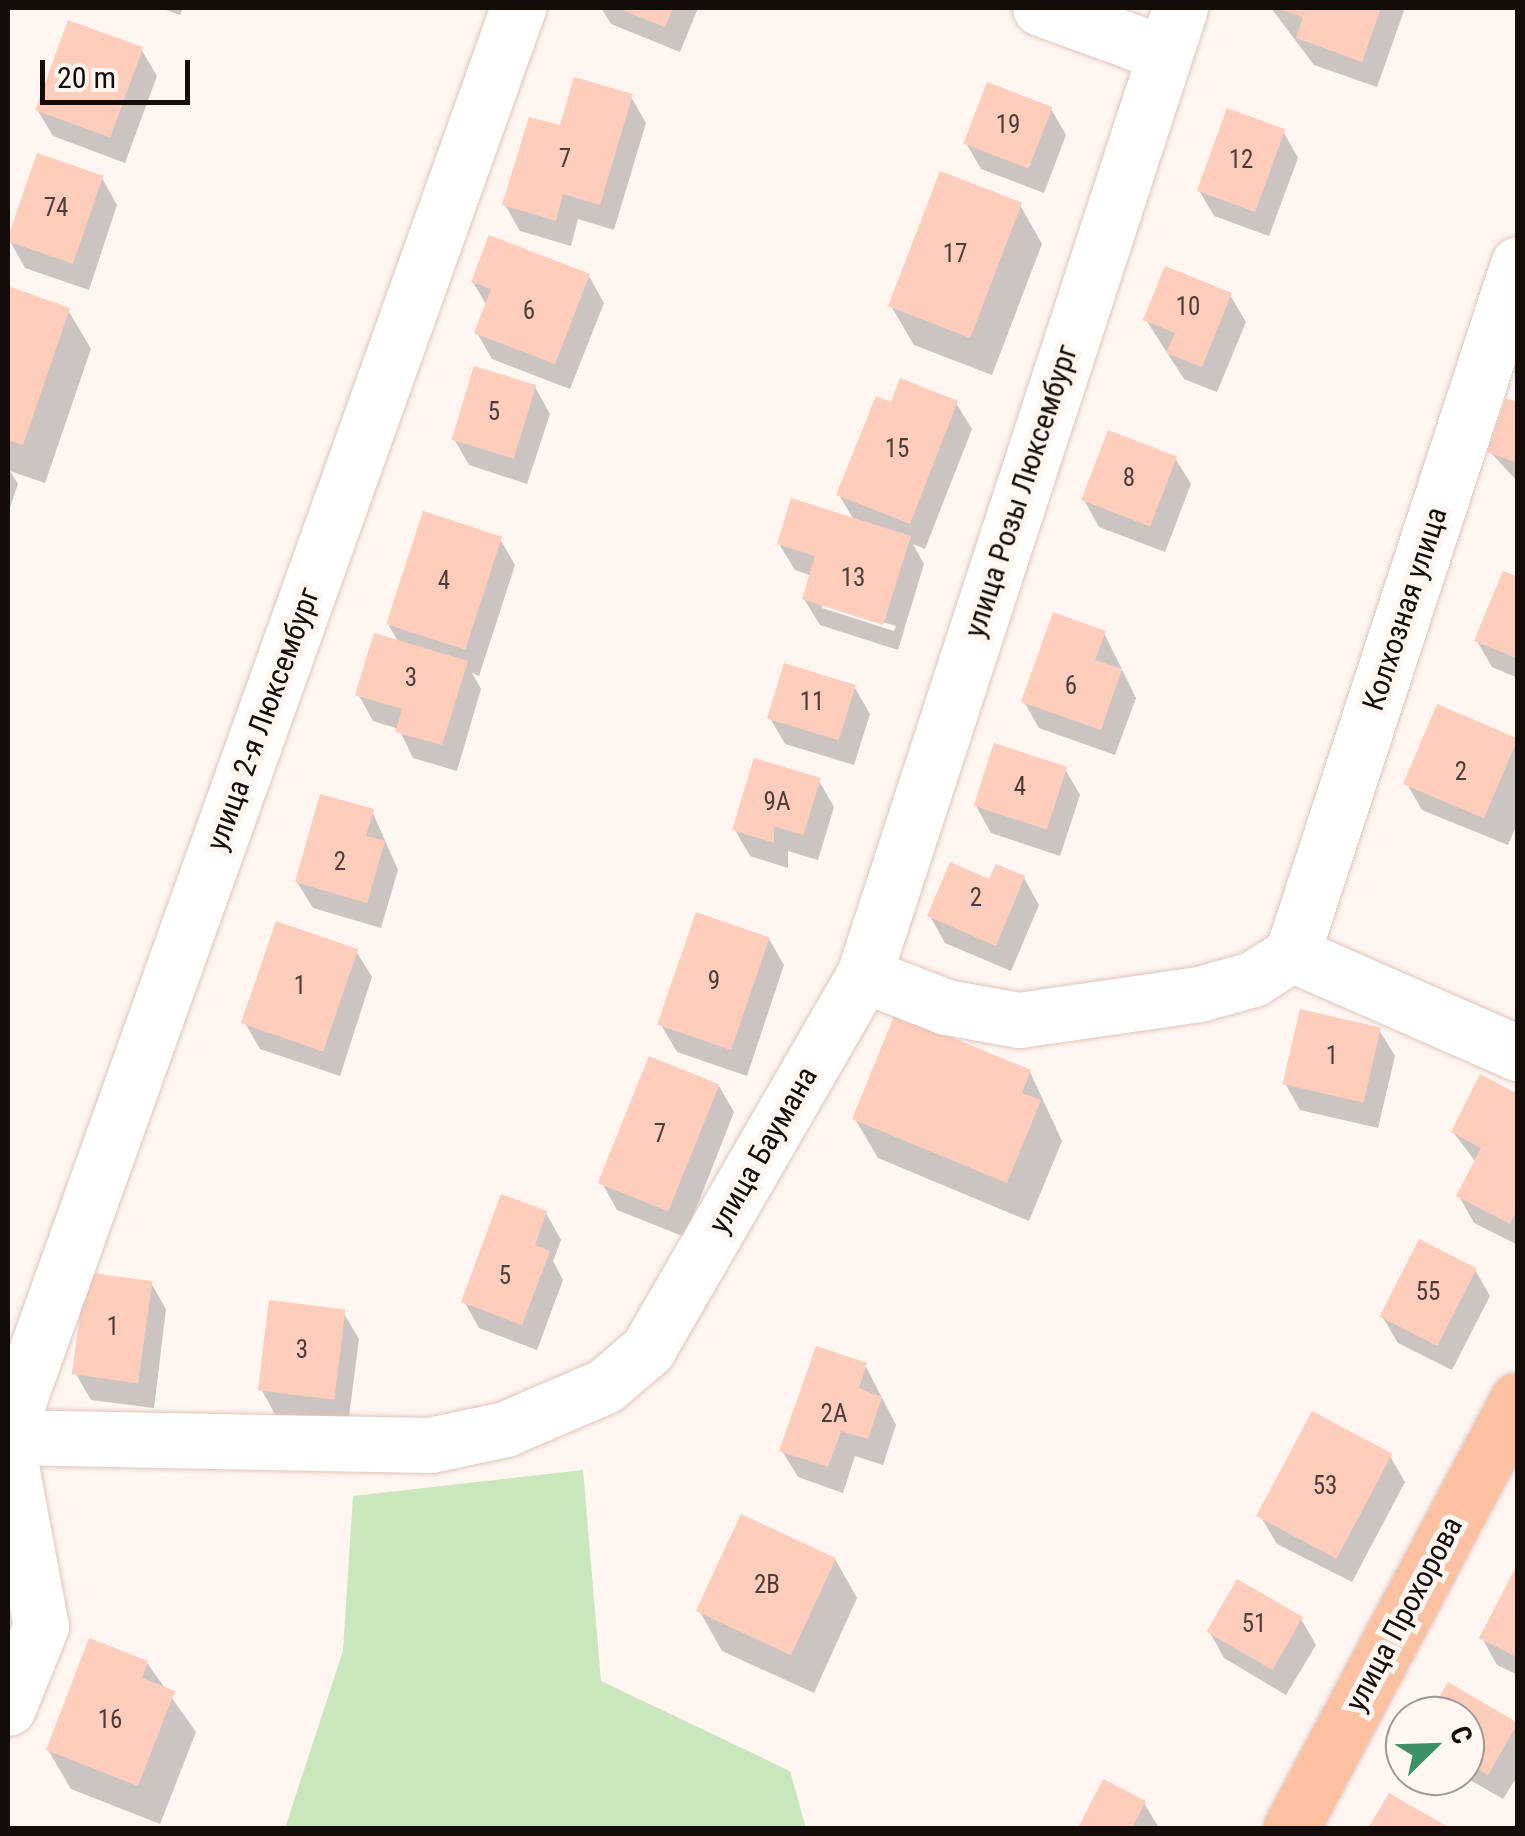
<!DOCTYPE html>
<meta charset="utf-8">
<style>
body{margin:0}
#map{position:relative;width:1525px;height:1836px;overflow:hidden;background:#fff5f1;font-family:"Roboto Condensed",sans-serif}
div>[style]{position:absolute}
.green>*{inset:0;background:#c9e6bd}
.shadow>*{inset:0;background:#0003}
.building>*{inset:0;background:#ffcdbb;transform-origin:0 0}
.roads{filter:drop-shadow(0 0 2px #ddc5bc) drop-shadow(0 0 2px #ddc5bc)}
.minor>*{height:55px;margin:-27.5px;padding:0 27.5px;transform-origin:27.5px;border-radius:27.5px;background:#fff}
.major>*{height:55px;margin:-27.5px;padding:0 27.5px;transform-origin:27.5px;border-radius:27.5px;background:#fcc1a1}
span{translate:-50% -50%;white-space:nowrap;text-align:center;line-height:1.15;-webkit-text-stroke:10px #fff5f1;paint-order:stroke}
.number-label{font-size:25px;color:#4f3c36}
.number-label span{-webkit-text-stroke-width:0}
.street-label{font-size:30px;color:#140c09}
.frame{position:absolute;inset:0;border:10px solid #140c09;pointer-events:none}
.north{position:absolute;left:1385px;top:1696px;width:100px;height:100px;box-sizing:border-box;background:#fff5f1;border:2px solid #a19894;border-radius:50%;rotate:67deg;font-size:28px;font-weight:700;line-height:40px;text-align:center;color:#140c09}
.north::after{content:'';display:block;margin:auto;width:35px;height:45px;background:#3c9266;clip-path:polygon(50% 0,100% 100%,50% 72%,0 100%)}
.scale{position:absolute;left:40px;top:60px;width:150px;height:45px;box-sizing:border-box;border:5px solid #140c09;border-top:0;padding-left:12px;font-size:30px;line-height:35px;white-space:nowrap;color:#140c09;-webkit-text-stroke:8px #fff5f1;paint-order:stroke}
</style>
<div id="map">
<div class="green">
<div style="clip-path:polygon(583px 1470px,601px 1681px,790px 1771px,806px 1828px,285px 1828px,343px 1651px,353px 1496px)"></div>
</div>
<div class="shadow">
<div style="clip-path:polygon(161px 8px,183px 8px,180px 15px)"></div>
<div style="clip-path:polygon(601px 8px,698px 8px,680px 52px,611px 24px)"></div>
<div style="clip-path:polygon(1271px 8px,1405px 8px,1377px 87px,1314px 65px)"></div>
<div style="clip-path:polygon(141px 49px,157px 76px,125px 163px,53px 136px,37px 109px)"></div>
<div style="clip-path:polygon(631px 97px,646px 123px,614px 230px,578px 219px,571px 246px,520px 231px,505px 205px,562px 128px)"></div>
<div style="clip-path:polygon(1051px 109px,1066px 135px,1044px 193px,981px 169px,966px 143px)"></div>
<div style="clip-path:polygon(1283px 131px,1298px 158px,1269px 236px,1214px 216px,1199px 190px)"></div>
<div style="clip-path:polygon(102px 178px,117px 205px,89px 290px,25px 268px,10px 241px)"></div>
<div style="clip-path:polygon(1020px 205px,1042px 244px,992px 375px,914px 345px,891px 306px)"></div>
<div style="clip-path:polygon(589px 276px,604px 303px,570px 389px,492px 359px,477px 333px,487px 306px,473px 282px)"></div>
<div style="clip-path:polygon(8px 289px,68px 310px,91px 349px,45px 483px,10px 471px,18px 484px,8px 513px)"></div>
<div style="clip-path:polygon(1230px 295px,1246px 322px,1217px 392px,1184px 379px,1146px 320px)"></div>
<div style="clip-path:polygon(535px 387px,550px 414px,527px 484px,469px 465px,454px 439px)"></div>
<div style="clip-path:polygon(evenodd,956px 403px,972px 429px,925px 549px,913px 544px,924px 564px,898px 650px,820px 625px,804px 599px,812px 576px,795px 570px,779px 544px,854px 520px,839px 495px,892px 405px,956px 403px,822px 603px,896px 626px,894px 631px,822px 608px,822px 603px)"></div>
<div style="clip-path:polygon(1518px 405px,1518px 482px,1489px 451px)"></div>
<div style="clip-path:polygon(1175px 458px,1191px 484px,1165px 552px,1099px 527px,1084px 500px)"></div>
<div style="clip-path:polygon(500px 539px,515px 565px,479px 676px,472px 673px,481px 689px,457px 771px,413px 758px,399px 729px,373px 721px,358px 694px,399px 643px,388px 624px)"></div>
<div style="clip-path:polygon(1518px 580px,1518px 678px,1492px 667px,1477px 641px)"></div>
<div style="clip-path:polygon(1104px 633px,1136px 698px,1115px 755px,1039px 728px,1024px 702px)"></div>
<div style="clip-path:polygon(855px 688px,870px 714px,854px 765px,785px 744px,770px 718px)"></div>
<div style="clip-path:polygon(1438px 708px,1518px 740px,1518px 822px,1508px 845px,1422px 810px,1407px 784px)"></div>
<div style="clip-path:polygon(1065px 769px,1080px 795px,1060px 856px,991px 833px,976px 806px)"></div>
<div style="clip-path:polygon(819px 781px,834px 807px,818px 860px,788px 851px,788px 868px,750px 856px,735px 830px)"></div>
<div style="clip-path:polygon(372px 811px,398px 870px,381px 928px,313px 908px,297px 882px)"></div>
<div style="clip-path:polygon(1024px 878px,1039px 905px,1011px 971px,945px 943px,930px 916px)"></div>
<div style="clip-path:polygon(769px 939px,784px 965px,747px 1076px,677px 1052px,661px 1025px)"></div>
<div style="clip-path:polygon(356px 951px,372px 977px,340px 1076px,260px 1049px,245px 1023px)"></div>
<div style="clip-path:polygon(1379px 1030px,1395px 1056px,1378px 1128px,1300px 1110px,1285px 1083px)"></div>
<div style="clip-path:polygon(1030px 1072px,1062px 1141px,1029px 1221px,878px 1158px,855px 1119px)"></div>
<div style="clip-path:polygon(719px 1086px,734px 1112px,685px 1237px,617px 1210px,602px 1183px)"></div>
<div style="clip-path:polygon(1518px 1097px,1518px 1245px,1474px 1223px,1459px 1196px,1476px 1162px,1453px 1132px)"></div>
<div style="clip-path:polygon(546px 1213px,561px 1240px,553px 1261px,563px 1280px,537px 1350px,479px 1328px,464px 1301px)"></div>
<div style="clip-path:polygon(1475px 1270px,1490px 1296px,1452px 1370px,1398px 1343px,1382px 1316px)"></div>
<div style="clip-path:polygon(151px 1283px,166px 1309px,154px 1408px,91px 1400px,76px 1374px)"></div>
<div style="clip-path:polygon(343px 1312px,359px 1339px,348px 1424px,276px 1416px,261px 1389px)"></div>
<div style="clip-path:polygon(865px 1365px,896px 1425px,883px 1465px,855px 1456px,843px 1493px,798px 1477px,782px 1451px)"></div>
<div style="clip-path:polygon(1390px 1456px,1405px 1482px,1352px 1582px,1277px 1544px,1261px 1517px)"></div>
<div style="clip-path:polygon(835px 1559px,857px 1598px,814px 1693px,722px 1651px,700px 1612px)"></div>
<div style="clip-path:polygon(1518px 1568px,1518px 1675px,1497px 1665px,1482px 1638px)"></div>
<div style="clip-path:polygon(1301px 1619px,1316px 1645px,1286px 1695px,1224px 1658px,1209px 1631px)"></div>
<div style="clip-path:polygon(147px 1663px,196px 1732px,160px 1824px,71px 1789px,48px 1750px)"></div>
<div style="clip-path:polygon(1449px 1686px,1518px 1728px,1518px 1775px,1503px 1799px,1463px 1776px,1465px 1716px,1431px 1716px)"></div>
<div style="clip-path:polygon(1104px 1782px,1144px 1803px,1159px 1828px,1081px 1828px)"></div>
</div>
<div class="building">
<div style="clip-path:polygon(617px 8px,673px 8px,665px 27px)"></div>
<div style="clip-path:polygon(1276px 8px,1381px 8px,1362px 62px,1296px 38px,1303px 17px)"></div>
<div style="left:68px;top:20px;width:80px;height:96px;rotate:20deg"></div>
<div style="clip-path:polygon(574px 77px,633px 94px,600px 205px,563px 194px,556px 221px,502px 205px,529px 117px,560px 125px)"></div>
<div style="left:987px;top:82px;width:70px;height:66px;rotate:21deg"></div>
<div style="left:1227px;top:108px;width:62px;height:88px;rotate:20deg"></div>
<div style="left:37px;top:153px;width:70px;height:93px;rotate:19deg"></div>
<div style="left:940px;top:171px;width:88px;height:145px;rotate:21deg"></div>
<div style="clip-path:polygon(489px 235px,590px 274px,555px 364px,474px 333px,491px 289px,471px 282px)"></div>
<div style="clip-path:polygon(1165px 266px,1232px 293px,1202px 367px,1166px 353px,1175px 333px,1143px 320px)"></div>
<div style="clip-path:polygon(8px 286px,70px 308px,23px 445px,8px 440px)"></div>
<div style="left:474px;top:366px;width:65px;height:77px;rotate:17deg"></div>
<div style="clip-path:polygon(900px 378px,958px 401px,910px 524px,836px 495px,876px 396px,891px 402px)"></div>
<div style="clip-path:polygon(1506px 398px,1518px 402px,1518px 463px,1487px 452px)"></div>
<div style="left:1108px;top:430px;width:74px;height:75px;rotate:21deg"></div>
<div style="clip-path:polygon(791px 498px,911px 536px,883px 625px,802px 599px,815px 556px,777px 544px)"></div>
<div style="left:423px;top:511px;width:83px;height:119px;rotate:18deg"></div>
<div style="clip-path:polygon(1503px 571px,1518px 577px,1518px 659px,1474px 641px)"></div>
<div style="clip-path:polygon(1053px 612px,1106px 631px,1095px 660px,1122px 669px,1101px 730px,1021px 702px)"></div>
<div style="clip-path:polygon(374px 633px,468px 661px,442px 745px,395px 732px,402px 709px,355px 695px)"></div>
<div style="left:784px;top:663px;width:75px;height:58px;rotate:17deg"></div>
<div style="left:1437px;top:704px;width:88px;height:87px;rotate:23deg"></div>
<div style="left:994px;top:743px;width:77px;height:66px;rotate:18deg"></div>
<div style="clip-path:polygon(754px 758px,821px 778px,803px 835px,774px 826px,774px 843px,732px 830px)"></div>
<div style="clip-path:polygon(320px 794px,374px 809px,366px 836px,385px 841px,367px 903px,295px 882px)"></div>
<div style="clip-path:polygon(950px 862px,989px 879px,996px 864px,1025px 876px,996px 946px,927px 916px)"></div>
<div style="left:696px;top:912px;width:78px;height:119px;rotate:19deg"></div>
<div style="left:276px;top:921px;width:87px;height:108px;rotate:19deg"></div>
<div style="left:1300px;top:1009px;width:83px;height:77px;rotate:13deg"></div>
<div style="clip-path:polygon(895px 1014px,1031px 1070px,1022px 1093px,1041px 1100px,1007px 1183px,852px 1119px)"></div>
<div style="left:649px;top:1056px;width:76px;height:137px;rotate:22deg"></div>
<div style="clip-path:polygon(1480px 1074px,1518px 1094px,1518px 1209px,1510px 1224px,1456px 1196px,1481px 1148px,1451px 1132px)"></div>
<div style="clip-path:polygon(501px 1194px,547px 1211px,535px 1245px,550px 1251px,522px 1325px,461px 1302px)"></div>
<div style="left:1419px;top:1239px;width:65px;height:87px;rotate:27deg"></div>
<div style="left:86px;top:1272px;width:67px;height:103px;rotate:8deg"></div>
<div style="left:269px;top:1300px;width:77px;height:91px;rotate:7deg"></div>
<div style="clip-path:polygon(816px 1346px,867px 1363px,859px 1388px,882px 1397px,868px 1439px,841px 1431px,828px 1467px,779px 1451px)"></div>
<div style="left:1312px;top:1411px;width:91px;height:119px;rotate:28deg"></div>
<div style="left:741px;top:1514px;width:105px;height:107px;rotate:25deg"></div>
<div style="clip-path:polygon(1518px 1563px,1518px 1658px,1479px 1638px)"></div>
<div style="left:1237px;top:1579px;width:76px;height:61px;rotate:30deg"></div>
<div style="clip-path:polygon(89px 1638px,148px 1661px,142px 1678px,175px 1691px,138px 1786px,46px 1750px)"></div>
<div style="clip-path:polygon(1448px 1682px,1518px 1723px,1488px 1775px,1465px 1761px,1465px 1716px,1428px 1716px)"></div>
<div style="clip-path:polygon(1103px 1779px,1146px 1801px,1132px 1828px,1078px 1828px)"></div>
<div style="clip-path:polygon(1389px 1793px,1450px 1828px,1368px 1828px)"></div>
</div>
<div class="roads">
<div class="minor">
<div style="left:1040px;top:8px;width:131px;rotate:20.1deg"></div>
<div style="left:1292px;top:954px;width:726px;rotate:-71.86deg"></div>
<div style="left:864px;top:975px;width:1017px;rotate:-71.9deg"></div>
<div style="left:8px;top:1430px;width:1511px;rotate:-70.27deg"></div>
<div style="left:8px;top:1437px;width:422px;rotate:1.1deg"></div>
<div style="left:430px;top:1445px;width:77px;rotate:-12deg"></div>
<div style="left:505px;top:1429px;width:109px;rotate:-23.3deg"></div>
<div style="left:605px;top:1386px;width:57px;rotate:-40.7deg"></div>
<div style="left:648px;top:1349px;width:432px;rotate:-60deg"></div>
<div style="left:864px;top:975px;width:88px;rotate:21.3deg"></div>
<div style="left:946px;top:1007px;width:74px;rotate:10.1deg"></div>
<div style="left:1019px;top:1020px;width:182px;rotate:-8.2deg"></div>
<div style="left:1199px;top:994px;width:56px;rotate:-15.5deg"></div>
<div style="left:1253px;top:979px;width:46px;rotate:-32.7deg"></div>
<div style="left:1292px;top:954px;width:247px;rotate:23.7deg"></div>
<div style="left:8px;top:1450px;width:179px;rotate:79.4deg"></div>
<div style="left:41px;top:1626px;width:88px;rotate:111.9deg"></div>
</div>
<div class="major">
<div style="left:1291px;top:1828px;width:484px;rotate:-62.1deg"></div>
</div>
</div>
<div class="number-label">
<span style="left:1008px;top:125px">19</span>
<span style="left:565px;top:159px">7</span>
<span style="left:1241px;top:160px">12</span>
<span style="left:56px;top:208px">74</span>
<span style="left:955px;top:254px">17</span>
<span style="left:1188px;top:307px">10</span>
<span style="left:529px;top:311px">6</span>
<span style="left:494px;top:412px">5</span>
<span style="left:897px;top:449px">15</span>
<span style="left:1129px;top:478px">8</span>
<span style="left:853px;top:578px">13</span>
<span style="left:444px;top:581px">4</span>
<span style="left:411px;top:678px">3</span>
<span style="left:1071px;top:686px">6</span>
<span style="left:812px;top:702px">11</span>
<span style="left:1461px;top:772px">2</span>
<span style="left:1020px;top:787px">4</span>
<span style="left:777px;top:802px">9А</span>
<span style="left:340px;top:862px">2</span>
<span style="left:976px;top:898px">2</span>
<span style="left:714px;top:981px">9</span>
<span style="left:300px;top:986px">1</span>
<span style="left:1332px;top:1056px">1</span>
<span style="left:660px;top:1134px">7</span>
<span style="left:505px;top:1276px">5</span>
<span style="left:1428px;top:1292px">55</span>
<span style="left:113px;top:1327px">1</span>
<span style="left:302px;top:1350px">3</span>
<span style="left:834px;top:1414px">2А</span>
<span style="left:1325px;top:1486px">53</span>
<span style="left:767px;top:1585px">2В</span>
<span style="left:1254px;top:1624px">51</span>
<span style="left:110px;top:1720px">16</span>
</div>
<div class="street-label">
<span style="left:1021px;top:491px;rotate:-72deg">улица Розы Люксембург</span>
<span style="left:1405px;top:609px;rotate:-72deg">Колхозная улица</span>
<span style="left:263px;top:719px;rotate:-70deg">улица 2-я Люксембург</span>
<span style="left:763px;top:1150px;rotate:-60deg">улица Баумана</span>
<span style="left:1404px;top:1614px;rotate:-62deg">улица Прохорова</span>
</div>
<div class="frame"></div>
<div class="north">С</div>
<div class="scale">20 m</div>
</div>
